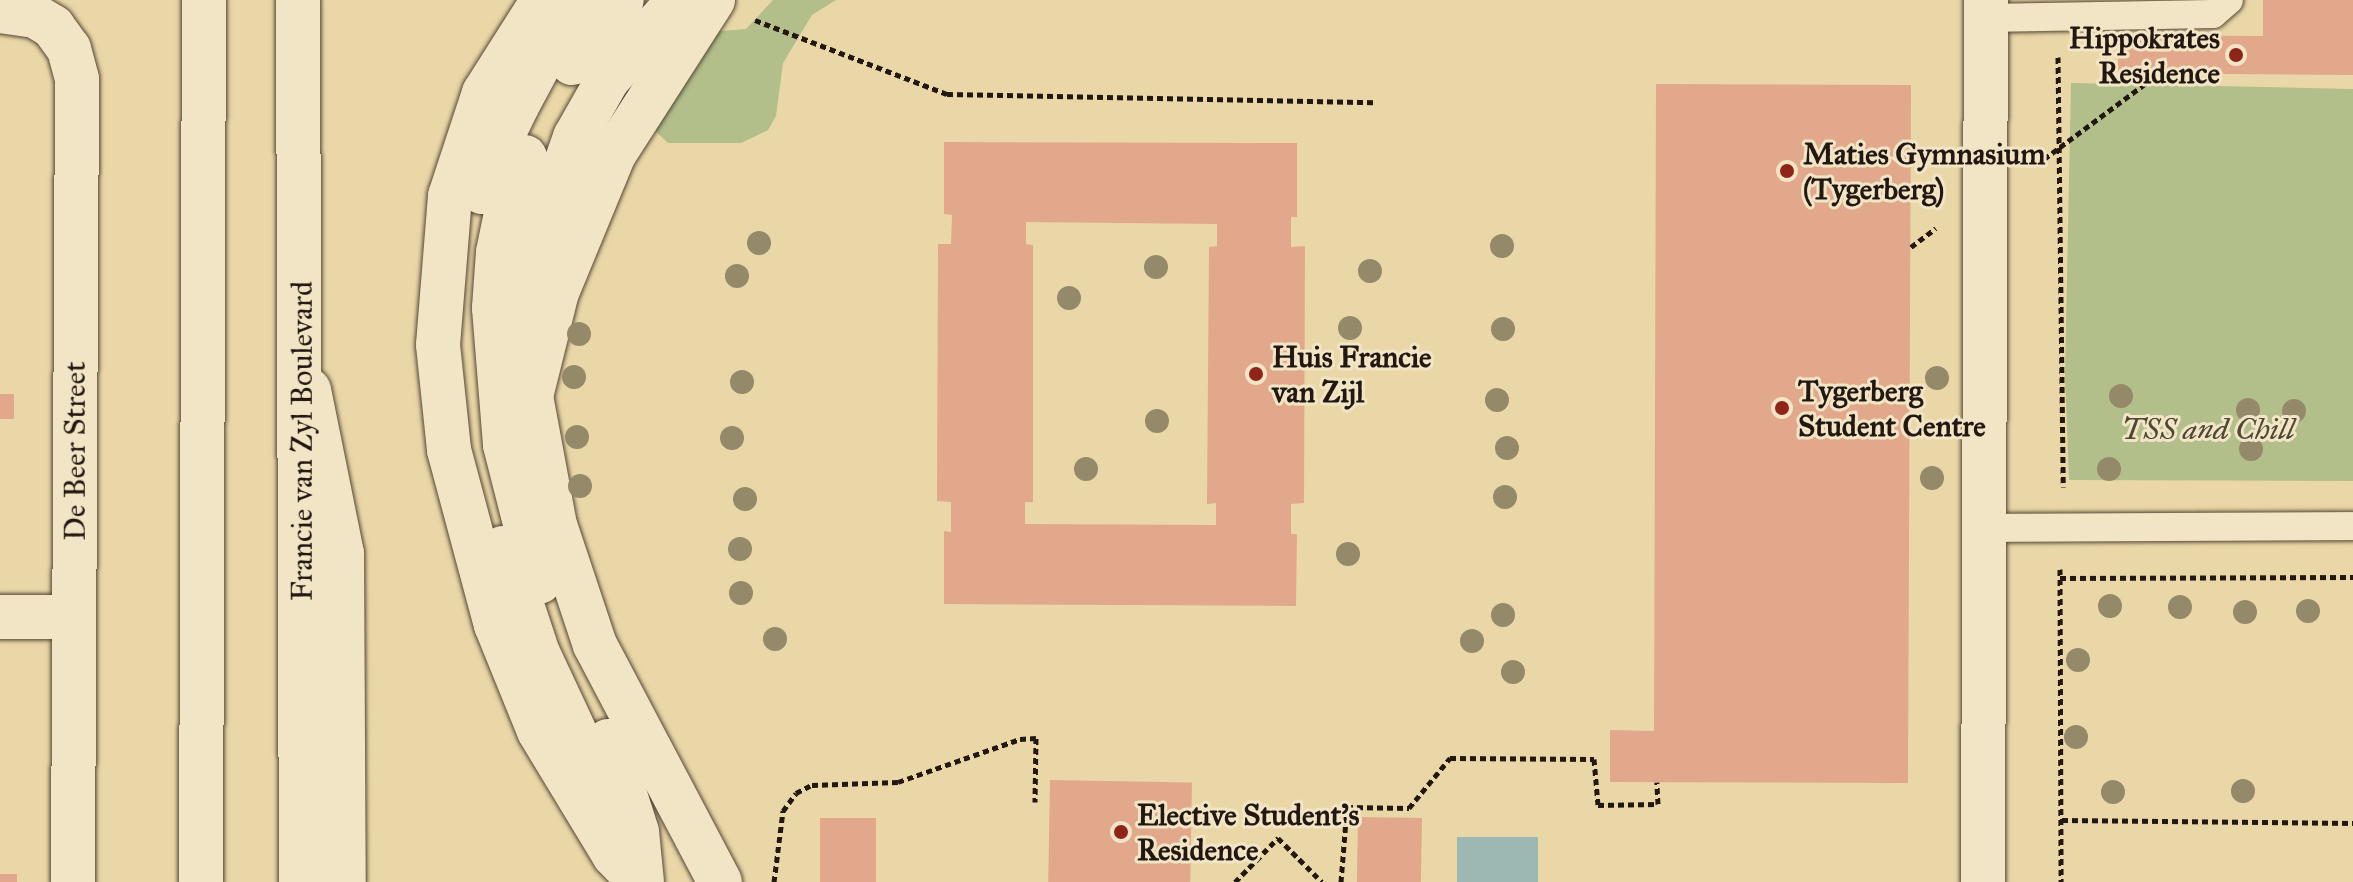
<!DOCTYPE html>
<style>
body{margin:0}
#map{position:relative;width:2353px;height:882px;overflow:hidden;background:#ead7a7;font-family:"IM FELL Great Primer",serif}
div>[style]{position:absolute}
.green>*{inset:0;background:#b2bf8b}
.water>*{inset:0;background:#9db7b3;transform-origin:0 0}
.building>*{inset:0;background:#e2a88c;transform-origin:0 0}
.path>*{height:5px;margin-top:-2.5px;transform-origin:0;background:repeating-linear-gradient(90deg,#231712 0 6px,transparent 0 10px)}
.roads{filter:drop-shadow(0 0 2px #554737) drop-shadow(0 0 2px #554737)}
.service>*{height:28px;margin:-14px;padding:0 14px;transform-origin:14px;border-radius:14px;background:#f1e5c6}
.minor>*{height:44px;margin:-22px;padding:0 22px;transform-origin:22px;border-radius:22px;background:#f1e5c6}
.secondary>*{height:44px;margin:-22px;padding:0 22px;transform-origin:22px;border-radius:22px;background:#f1e5c6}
.trees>*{width:24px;height:24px;margin:-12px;border-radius:50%;background:#948969}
.dots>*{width:22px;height:22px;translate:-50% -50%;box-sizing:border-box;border:4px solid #f1e5c6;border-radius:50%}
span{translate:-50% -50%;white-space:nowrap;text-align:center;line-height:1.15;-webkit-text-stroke:6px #f1e5c6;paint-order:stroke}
.poi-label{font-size:30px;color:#231712;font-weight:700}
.right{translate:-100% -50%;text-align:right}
.left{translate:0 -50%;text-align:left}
.park-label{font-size:30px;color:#4e4936;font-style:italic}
.street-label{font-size:30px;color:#231712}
</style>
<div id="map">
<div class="green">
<div style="clip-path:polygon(773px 0,836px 0,812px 15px,783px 63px,776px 116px,768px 130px,741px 143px,668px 143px,651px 127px,707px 32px,746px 29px)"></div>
<div style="clip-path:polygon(2071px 83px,2353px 89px,2353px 481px,2069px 480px,2065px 375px)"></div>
</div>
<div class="water">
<div style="left:1538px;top:837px;width:45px;height:81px;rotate:90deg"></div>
</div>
<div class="building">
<div style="clip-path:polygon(2263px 0,2353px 0,2353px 75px,2118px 73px,2118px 35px,2263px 36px)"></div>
<div style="clip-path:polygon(1656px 84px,1911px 85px,1908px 783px,1610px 782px,1610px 730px,1654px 731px)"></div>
<div style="clip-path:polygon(evenodd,944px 142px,1297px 143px,1297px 217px,1291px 217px,1291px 247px,1305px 246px,1304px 503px,1291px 504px,1291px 534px,1297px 534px,1296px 606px,944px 604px,944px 531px,951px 532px,951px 502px,937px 501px,938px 244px,951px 244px,952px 215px,944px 214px,944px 142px,1026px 222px,1217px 224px,1217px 246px,1209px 247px,1207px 504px,1216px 503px,1216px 525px,1025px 524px,1025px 502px,1033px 502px,1033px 245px,1026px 244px,1026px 222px)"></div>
<div style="left:0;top:394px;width:14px;height:25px"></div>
<div style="left:1050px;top:780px;width:142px;height:102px;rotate:1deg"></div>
<div style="left:1358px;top:817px;width:64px;height:65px;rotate:1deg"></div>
<div style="left:876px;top:818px;width:64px;height:56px;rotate:90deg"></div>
<div style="left:0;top:874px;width:17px;height:8px"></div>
</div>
<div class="path">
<div style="left:755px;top:20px;width:206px;rotate:21.1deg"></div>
<div style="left:947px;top:94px;width:427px;rotate:1.1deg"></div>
<div style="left:2058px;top:57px;width:430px;rotate:89.3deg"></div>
<div style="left:2036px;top:165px;width:147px;rotate:-36.7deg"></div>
<div style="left:2154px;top:77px;width:12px;rotate:-14deg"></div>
<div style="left:1911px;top:247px;width:31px;rotate:-37deg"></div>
<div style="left:2060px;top:569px;width:313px;rotate:89.8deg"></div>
<div style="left:2060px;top:578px;width:293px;rotate:-0.2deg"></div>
<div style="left:2062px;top:820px;width:291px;rotate:0.6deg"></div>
<div style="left:774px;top:882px;width:72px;rotate:-82.8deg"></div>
<div style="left:783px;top:811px;width:22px;rotate:-54deg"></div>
<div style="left:796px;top:793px;width:18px;rotate:-27deg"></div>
<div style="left:812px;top:785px;width:86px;rotate:-2deg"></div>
<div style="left:898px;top:782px;width:129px;rotate:-19.4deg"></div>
<div style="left:1020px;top:739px;width:16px;rotate:-4deg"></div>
<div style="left:1036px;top:738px;width:64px;rotate:90.9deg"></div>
<div style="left:1235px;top:882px;width:62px;rotate:-45.7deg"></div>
<div style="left:1278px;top:838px;width:62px;rotate:45deg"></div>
<div style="left:1341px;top:882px;width:75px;rotate:-85.4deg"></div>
<div style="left:1347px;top:807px;width:62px;rotate:0.9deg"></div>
<div style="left:1409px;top:808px;width:65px;rotate:-50.6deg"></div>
<div style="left:1450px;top:758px;width:144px;rotate:0.4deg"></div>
<div style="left:1594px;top:759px;width:46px;rotate:85deg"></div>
<div style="left:1598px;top:805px;width:60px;rotate:-1deg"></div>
<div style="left:1658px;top:804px;width:22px;rotate:-93deg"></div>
</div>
<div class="roads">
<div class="service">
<div style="left:1986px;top:18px;width:227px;rotate:-1deg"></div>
<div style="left:2213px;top:14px;width:21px;rotate:-41deg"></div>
<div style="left:1985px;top:528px;width:368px;rotate:-0.3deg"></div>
</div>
<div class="minor">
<div style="left:543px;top:0;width:110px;rotate:122.4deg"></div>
<div style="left:484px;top:93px;width:108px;rotate:108.3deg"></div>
<div style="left:450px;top:196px;width:149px;rotate:94.6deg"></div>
<div style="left:438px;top:345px;width:106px;rotate:84deg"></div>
<div style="left:449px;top:450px;width:181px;rotate:75deg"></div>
<div style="left:496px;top:625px;width:114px;rotate:67.9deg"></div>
<div style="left:539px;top:731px;width:145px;rotate:58.8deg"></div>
<div style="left:614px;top:855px;width:37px;rotate:46deg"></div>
<div style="left:713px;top:0;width:183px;rotate:122.7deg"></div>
<div style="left:614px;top:154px;width:149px;rotate:112.4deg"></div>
<div style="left:557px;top:292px;width:107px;rotate:104deg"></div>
<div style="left:531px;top:396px;width:131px;rotate:79.5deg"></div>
<div style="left:555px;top:525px;width:126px;rotate:71.6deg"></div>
<div style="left:595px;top:645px;width:268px;rotate:62.2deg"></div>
<div style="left:0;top:11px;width:35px;rotate:8deg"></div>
<div style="left:35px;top:16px;width:21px;rotate:31deg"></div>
<div style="left:53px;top:27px;width:27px;rotate:54deg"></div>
<div style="left:69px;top:49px;width:31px;rotate:75deg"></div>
<div style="left:77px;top:79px;width:803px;rotate:90.29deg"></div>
<div style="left:572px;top:63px;width:80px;rotate:-51.6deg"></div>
<div style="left:525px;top:157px;width:30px;rotate:116deg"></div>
<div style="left:512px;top:184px;width:69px;rotate:101.6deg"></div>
<div style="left:498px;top:252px;width:56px;rotate:94.1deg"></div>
<div style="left:494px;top:308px;width:137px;rotate:85.4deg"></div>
<div style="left:505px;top:445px;width:141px;rotate:75.7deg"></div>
<div style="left:482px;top:192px;width:27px;rotate:-77deg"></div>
<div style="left:488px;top:166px;width:67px;rotate:-64.2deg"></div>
<div style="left:517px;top:106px;width:68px;rotate:-61.9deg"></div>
<div style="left:549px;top:46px;width:57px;rotate:-53.5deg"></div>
<div style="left:526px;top:342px;width:78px;rotate:-87.1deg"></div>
<div style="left:530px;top:264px;width:135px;rotate:-70.5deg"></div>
<div style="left:575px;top:137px;width:67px;rotate:-60.4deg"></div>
<div style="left:608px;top:79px;width:106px;rotate:-48.1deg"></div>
<div style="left:309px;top:390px;width:166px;rotate:78.6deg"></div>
<div style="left:342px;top:553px;width:329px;rotate:89.7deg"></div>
<div style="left:503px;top:548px;width:111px;rotate:71.6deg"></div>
<div style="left:538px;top:653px;width:145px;rotate:65deg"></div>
<div style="left:0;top:617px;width:74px"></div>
<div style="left:608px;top:741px;width:96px;rotate:72.3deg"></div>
<div style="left:637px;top:832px;width:50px;rotate:84.3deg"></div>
<div style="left:1983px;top:882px;width:882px;rotate:-89.81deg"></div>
</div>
<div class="secondary">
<div style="left:298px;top:0;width:882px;rotate:89.81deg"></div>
<div style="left:201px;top:882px;width:882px;rotate:-89.81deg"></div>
</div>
</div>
<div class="trees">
<div style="left:759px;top:243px"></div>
<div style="left:1502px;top:246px"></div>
<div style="left:1156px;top:267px"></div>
<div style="left:1370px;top:271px"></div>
<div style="left:737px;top:276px"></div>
<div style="left:1069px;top:298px"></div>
<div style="left:1350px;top:328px"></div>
<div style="left:1503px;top:329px"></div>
<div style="left:579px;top:334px"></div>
<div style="left:574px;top:377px"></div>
<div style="left:1937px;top:378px"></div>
<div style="left:742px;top:382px"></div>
<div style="left:2121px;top:396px"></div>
<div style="left:1497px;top:400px"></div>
<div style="left:2248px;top:410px"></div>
<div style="left:2294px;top:411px"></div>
<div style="left:1157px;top:421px"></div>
<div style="left:577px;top:437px"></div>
<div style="left:732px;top:438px"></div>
<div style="left:1507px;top:448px"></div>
<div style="left:2251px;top:449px"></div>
<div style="left:1086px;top:469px"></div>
<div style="left:2109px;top:469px"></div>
<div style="left:1932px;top:478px"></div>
<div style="left:580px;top:486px"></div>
<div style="left:1505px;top:497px"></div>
<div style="left:745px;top:499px"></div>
<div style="left:740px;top:549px"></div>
<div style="left:1348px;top:554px"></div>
<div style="left:741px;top:593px"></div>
<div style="left:2110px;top:606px"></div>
<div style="left:2180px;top:607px"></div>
<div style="left:2308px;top:611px"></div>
<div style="left:2245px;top:612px"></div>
<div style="left:1503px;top:615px"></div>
<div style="left:775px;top:639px"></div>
<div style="left:1472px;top:641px"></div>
<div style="left:2078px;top:660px"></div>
<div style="left:1513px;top:672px"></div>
<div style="left:2076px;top:737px"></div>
<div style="left:2243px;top:791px"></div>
<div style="left:2113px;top:792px"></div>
</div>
<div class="dots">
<div style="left:2236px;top:55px;background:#8f2418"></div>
<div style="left:1787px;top:171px;background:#8f2418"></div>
<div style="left:1256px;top:374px;background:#8f2418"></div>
<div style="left:1782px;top:408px;background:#8f2418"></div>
<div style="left:1121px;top:832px;background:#8f2418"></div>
</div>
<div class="poi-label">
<span class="right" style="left:2220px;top:55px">Hippokrates<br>Residence</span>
<span class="left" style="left:1803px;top:171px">Maties Gymnasium<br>(Tygerberg)</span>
<span class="left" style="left:1272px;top:374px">Huis Francie<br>van Zijl</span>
<span class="left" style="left:1798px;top:408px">Tygerberg<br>Student Centre</span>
<span class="left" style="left:1137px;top:832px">Elective Student's<br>Residence</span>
</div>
<div class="park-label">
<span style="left:2208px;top:429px">TSS and Chill</span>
</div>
<div class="street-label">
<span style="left:302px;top:441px;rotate:-90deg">Francie van Zyl Boulevard</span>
<span style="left:75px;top:451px;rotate:-90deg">De Beer Street</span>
</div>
</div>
